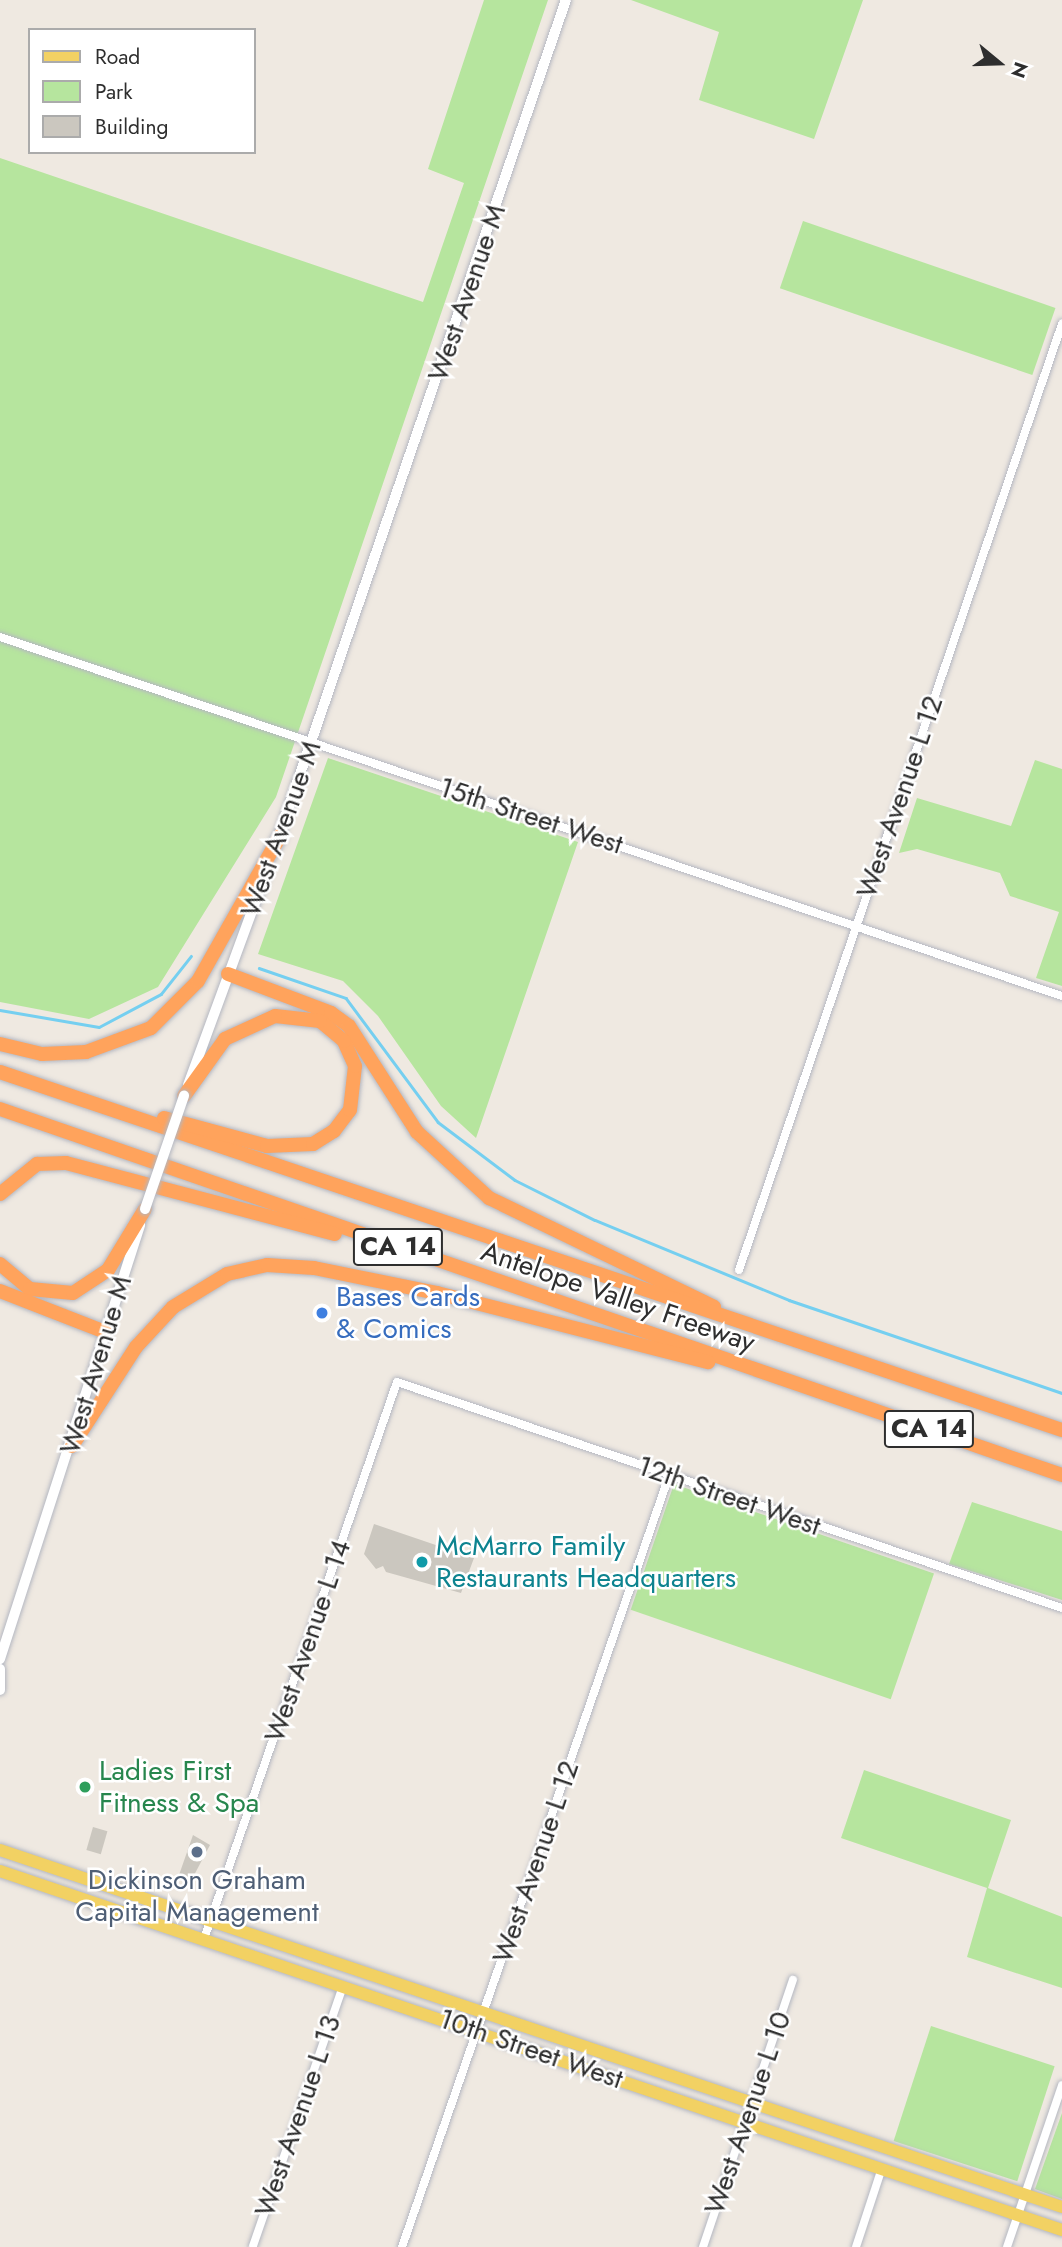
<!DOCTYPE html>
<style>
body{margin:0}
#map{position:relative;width:1062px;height:2247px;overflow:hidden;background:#efe9e1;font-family:Jost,sans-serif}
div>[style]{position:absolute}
.green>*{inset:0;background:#b6e59e;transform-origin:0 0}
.stream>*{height:2.5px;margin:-1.25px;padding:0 1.25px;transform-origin:1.25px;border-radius:1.25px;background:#75cff0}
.building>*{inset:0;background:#cbc7bf;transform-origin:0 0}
.roads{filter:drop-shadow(0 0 2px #b4b7c1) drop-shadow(0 0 2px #b4b7c1)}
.minor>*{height:8px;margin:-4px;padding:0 4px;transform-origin:4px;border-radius:4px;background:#fff}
.secondary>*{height:10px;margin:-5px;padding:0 5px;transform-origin:5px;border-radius:5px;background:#fff}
.primary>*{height:12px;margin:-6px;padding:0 6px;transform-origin:6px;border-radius:6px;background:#f2d163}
.motorway>*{height:14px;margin:-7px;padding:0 7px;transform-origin:7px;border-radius:7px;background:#ffa35c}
.bridges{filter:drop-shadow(0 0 2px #b4b7c1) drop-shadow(0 0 2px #b4b7c1)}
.secondary-bridge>*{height:10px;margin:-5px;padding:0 5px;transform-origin:5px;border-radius:5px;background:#fff}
.dots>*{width:19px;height:19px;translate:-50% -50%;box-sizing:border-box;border:4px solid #fff;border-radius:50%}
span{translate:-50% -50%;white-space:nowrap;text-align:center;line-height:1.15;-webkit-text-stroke:5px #fff;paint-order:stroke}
.shield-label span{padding:2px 5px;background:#fff;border:2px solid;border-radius:5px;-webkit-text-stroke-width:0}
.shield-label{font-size:26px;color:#2e2e2e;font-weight:700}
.street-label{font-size:28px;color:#2e2e2e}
.shop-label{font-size:28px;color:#366cbe}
.left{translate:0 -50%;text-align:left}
.culture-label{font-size:28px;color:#0d838f}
.leisure-label{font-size:28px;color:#27864d}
.service-label{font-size:28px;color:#4e5e75}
.legend{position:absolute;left:28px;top:28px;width:228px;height:126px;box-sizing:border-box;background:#fff;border:2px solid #ababab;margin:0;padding:9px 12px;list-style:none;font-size:21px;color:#2e2e2e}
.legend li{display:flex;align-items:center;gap:14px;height:35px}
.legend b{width:35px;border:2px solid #ababab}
.north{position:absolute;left:964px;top:28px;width:70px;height:70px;-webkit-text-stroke:5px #fff;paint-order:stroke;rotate:109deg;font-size:19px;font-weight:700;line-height:28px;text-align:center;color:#2e2e2e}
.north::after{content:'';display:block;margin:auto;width:24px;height:32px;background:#2e2e2e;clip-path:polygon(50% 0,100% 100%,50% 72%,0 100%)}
</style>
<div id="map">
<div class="green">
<div style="clip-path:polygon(484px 0,548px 0,276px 797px,158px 987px,89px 1019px,0 1002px,0 158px,423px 302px,464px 183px,428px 169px)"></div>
<div style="clip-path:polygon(631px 0,863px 0,814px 139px,699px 100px,719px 32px)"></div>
<div style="left:803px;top:221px;width:267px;height:71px;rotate:19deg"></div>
<div style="clip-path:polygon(328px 758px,578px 842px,476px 1138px,441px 1106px,378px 1016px,343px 981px,258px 954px)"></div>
<div style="clip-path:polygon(1035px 760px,1062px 769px,1062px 986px,1036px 978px,1059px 912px,1010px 896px,1000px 873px,917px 849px,899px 853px,917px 798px,1011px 826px)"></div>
<div style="left:674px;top:1484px;width:275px;height:133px;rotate:19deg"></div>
<div style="clip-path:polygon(972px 1502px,1062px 1531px,1062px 1600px,949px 1564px)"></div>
<div style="clip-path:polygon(864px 1770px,1011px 1820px,988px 1888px,1062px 1917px,1062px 1988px,967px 1957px,987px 1888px,841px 1838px)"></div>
<div style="left:931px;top:2026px;width:130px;height:121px;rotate:18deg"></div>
<div style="clip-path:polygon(1062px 2113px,1062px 2199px,1035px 2189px)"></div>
</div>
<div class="stream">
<div style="left:259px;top:968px;width:92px;rotate:19deg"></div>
<div style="left:346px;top:998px;width:154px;rotate:53.4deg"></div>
<div style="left:438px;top:1122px;width:96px;rotate:37deg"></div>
<div style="left:515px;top:1180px;width:89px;rotate:26.6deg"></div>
<div style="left:595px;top:1220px;width:210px;rotate:22.4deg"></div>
<div style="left:789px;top:1300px;width:288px;rotate:18.8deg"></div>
<div style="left:0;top:1010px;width:100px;rotate:9.7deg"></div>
<div style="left:99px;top:1027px;width:70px;rotate:-28deg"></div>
<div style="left:161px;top:994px;width:48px;rotate:-51.7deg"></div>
</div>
<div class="building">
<div style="clip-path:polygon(374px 1524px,474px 1558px,461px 1593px,386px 1572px,383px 1566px,376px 1569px,364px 1554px)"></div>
<div style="left:93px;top:1827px;width:15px;height:24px;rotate:16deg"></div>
<div style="clip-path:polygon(193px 1835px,210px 1845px,192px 1879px,179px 1875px)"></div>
</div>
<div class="roads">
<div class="minor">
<div style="left:0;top:637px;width:1121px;rotate:18.68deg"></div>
<div style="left:739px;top:1270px;width:1000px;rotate:-71.15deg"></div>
<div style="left:204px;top:1939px;width:589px;rotate:-70.89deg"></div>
<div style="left:397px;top:1382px;width:702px;rotate:18.77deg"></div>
<div style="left:253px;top:2246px;width:275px;rotate:-70.9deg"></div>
<div style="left:402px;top:2247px;width:816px;rotate:-70.9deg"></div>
<div style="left:703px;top:2247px;width:282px;rotate:-71.4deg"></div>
<div style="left:856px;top:2247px;width:83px;rotate:-71.8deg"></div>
<div style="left:1007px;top:2247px;width:171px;rotate:-71.2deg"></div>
</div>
<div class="secondary">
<div style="left:277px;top:841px;width:889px;rotate:-71.04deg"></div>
<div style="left:188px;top:1085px;width:229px;rotate:-69.8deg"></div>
<div style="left:0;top:1659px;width:456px;rotate:-72.1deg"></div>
<div style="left:0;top:1669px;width:21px;rotate:90deg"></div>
</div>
<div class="primary">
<div style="left:0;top:1850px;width:1120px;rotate:18.58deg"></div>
<div style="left:0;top:1871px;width:1121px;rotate:18.68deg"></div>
</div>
<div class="motorway">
<div style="left:228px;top:974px;width:110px;rotate:20.7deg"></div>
<div style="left:331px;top:1013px;width:22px;rotate:36deg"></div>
<div style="left:349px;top:1026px;width:126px;rotate:57.3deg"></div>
<div style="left:417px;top:1132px;width:98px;rotate:42.5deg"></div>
<div style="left:489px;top:1198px;width:250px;rotate:25.8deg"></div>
<div style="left:0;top:1044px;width:43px;rotate:13.4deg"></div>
<div style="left:42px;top:1054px;width:44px;rotate:-2.6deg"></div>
<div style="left:86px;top:1052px;width:69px;rotate:-20.3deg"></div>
<div style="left:151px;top:1028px;width:66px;rotate:-45deg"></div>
<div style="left:198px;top:981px;width:167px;rotate:-60.5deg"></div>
<div style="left:0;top:1072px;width:1121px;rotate:18.63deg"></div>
<div style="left:0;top:1109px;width:1123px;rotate:19.02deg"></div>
<div style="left:164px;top:1118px;width:107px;rotate:15.2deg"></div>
<div style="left:267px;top:1146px;width:46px;rotate:-2.5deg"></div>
<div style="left:313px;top:1144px;width:25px;rotate:-32deg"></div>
<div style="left:334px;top:1131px;width:26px;rotate:-53deg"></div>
<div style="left:350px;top:1110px;width:44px;rotate:-83.5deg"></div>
<div style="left:355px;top:1066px;width:27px;rotate:-114deg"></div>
<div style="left:344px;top:1041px;width:31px;rotate:-140deg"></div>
<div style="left:320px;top:1021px;width:45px;rotate:-173.7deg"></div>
<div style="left:275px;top:1016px;width:55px;rotate:155.3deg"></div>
<div style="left:225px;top:1039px;width:70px;rotate:125.7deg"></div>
<div style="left:0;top:1194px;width:48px;rotate:-39deg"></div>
<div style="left:37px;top:1164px;width:29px;rotate:-2deg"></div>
<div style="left:66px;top:1163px;width:278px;rotate:14.8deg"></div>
<div style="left:0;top:1264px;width:39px;rotate:40deg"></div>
<div style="left:30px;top:1289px;width:43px;rotate:5.3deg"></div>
<div style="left:73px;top:1293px;width:42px;rotate:-33.3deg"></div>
<div style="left:108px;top:1270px;width:71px;rotate:-58.8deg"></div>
<div style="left:0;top:1291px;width:113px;rotate:21.3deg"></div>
<div style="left:72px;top:1446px;width:118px;rotate:-57.1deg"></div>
<div style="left:136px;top:1347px;width:54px;rotate:-47.2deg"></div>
<div style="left:173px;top:1307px;width:63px;rotate:-31.4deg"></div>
<div style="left:227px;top:1274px;width:41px;rotate:-12.7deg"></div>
<div style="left:267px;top:1265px;width:47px;rotate:3.7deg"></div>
<div style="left:314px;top:1268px;width:126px;rotate:11.5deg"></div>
<div style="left:437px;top:1293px;width:280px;rotate:14.3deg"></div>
</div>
</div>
<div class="bridges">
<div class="secondary-bridge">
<div style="left:145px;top:1209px;width:120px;rotate:-71deg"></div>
</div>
</div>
<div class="dots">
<div style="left:322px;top:1313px;background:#3f7fe0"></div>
<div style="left:422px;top:1562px;background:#0f9aa8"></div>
<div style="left:85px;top:1787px;background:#2e9e5b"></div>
<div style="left:197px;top:1852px;background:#5c6f8a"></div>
</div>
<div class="shield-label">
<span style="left:398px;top:1247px">CA 14</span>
<span style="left:929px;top:1429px">CA 14</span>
</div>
<div class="street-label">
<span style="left:467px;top:293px;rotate:-71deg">West Avenue M</span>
<span style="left:900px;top:797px;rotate:-71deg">West Avenue L 12</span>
<span style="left:531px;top:816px;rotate:18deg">15th Street West</span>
<span style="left:281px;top:829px;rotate:-70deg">West Avenue M</span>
<span style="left:618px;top:1297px;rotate:19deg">Antelope Valley Freeway</span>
<span style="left:96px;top:1365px;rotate:-73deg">West Avenue M</span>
<span style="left:729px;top:1496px;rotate:19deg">12th Street West</span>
<span style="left:308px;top:1641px;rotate:-71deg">West Avenue L 14</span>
<span style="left:536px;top:1862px;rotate:-71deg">West Avenue L 12</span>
<span style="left:531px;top:2049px;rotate:19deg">10th Street West</span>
<span style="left:748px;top:2113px;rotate:-71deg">West Avenue L 10</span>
<span style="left:298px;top:2116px;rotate:-71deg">West Avenue L 13</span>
</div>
<div class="shop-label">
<span class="left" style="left:336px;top:1313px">Bases Cards<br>&amp; Comics</span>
</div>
<div class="culture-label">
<span class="left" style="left:436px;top:1562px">McMarro Family<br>Restaurants Headquarters</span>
</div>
<div class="leisure-label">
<span class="left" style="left:99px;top:1787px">Ladies First<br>Fitness &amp; Spa</span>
</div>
<div class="service-label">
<span style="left:197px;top:1896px">Dickinson Graham<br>Capital Management</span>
</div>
<ul class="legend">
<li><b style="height:9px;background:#f2d163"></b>Road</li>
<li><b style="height:19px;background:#b6e59e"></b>Park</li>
<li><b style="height:19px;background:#cbc7bf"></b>Building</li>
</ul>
<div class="north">N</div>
</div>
